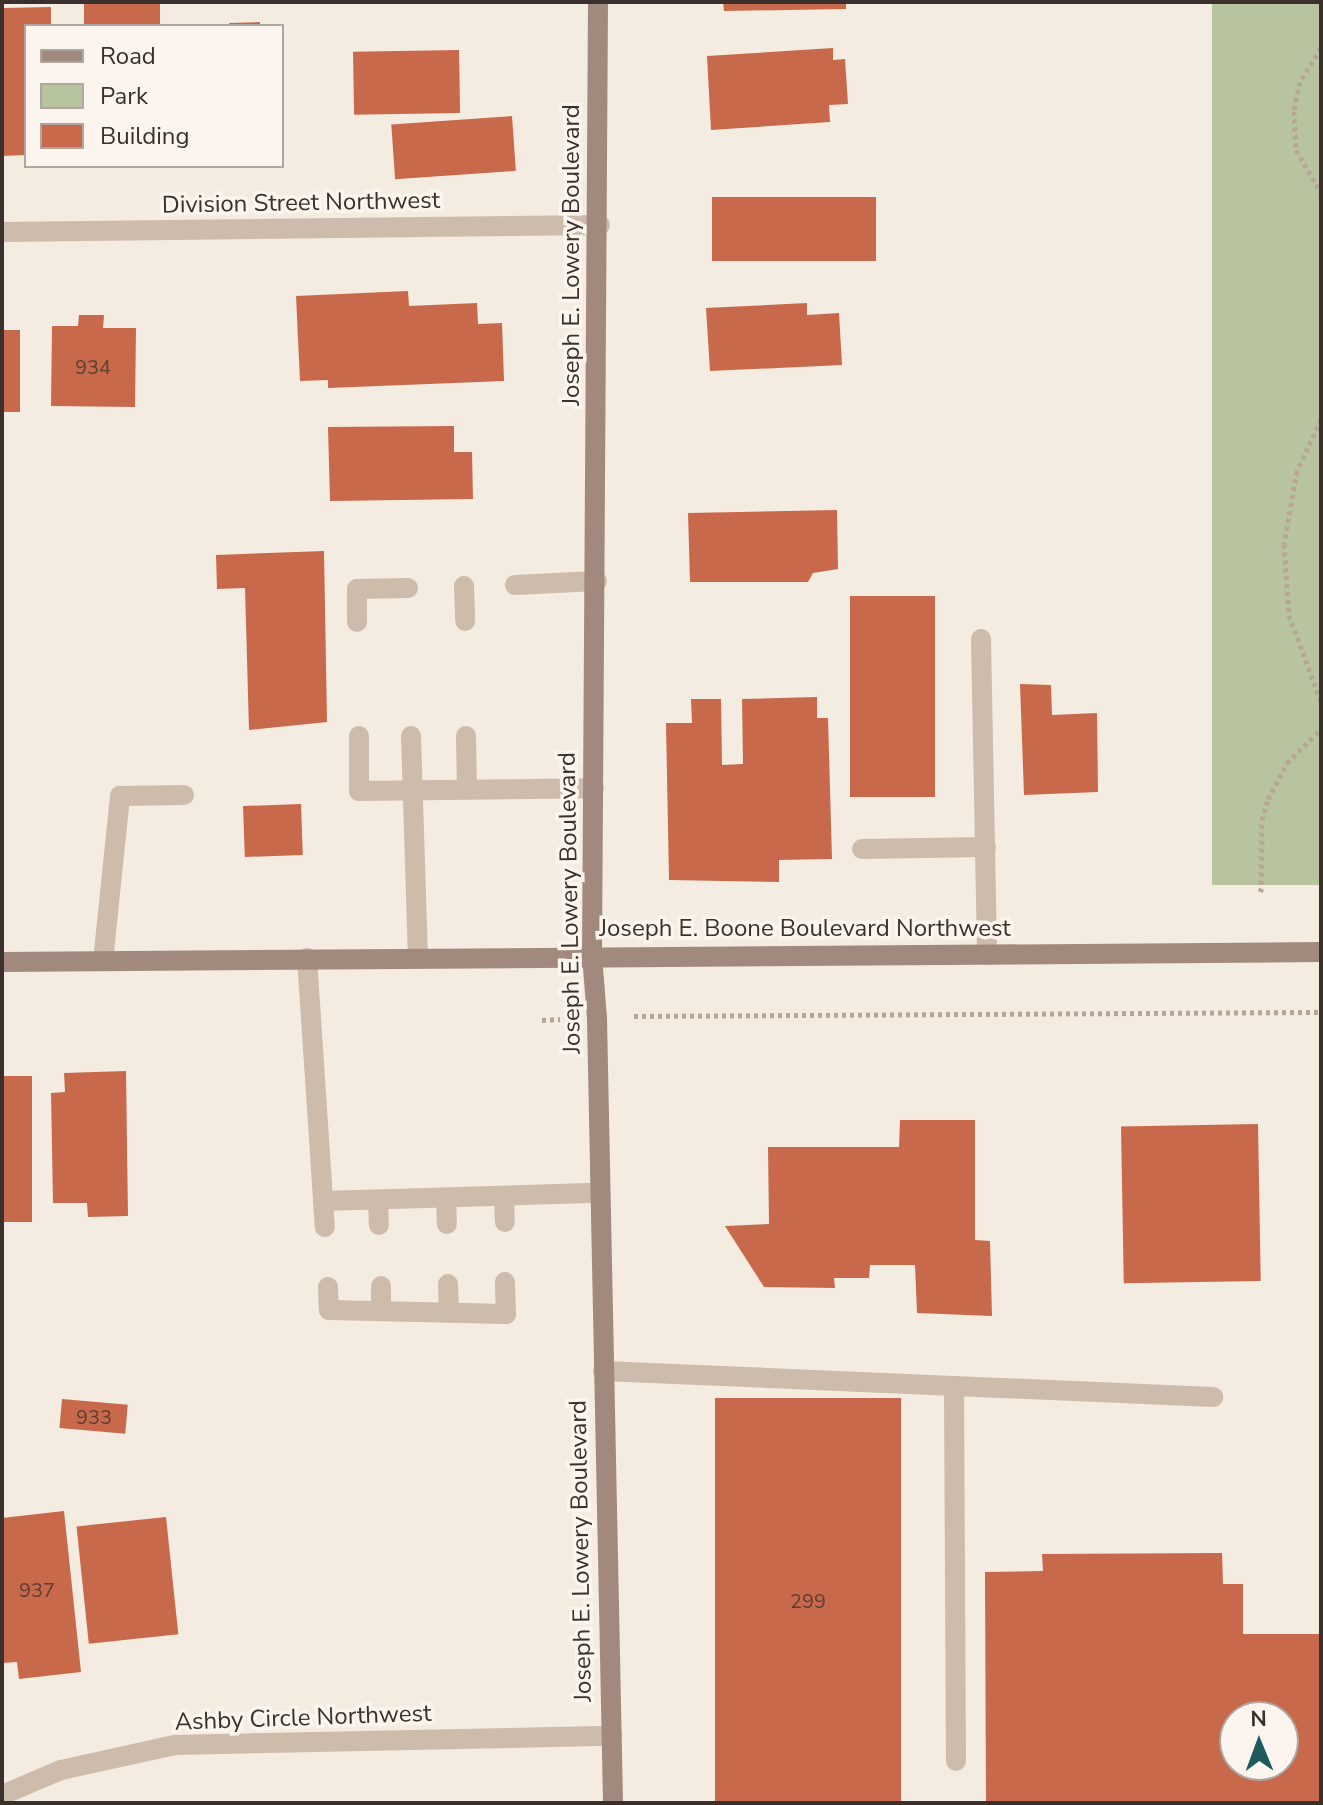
<!DOCTYPE html>
<style>
body{margin:0}
#map{position:relative;width:1323px;height:1805px;overflow:hidden;background:#f4ebe1;font-family:"Nunito Sans",sans-serif}
div>[style]{position:absolute}
.green>*{inset:0;background:#b8c4a0;transform-origin:0 0}
.building>*{inset:0;background:#c8694b;transform-origin:0 0}
.path>*{height:5px;margin-top:-2.5px;transform-origin:0;background:repeating-linear-gradient(90deg,#b9a596 0 4px,transparent 0 8px)}
.lane>*{height:20px;margin:-10px;padding:0 10px;transform-origin:10px;border-radius:10px;background:#cdbbac}
.street>*{height:20px;margin:-10px;padding:0 10px;transform-origin:10px;border-radius:10px;background:#cdbbac}
.secondary>*{height:20px;margin:-10px;padding:0 10px;transform-origin:10px;border-radius:10px;background:#a18a7d}
span{translate:-50% -50%;white-space:nowrap;text-align:center;line-height:1.15;-webkit-text-stroke:7px #fbf5ee;paint-order:stroke}
.number-label{font-size:20px;color:#5e3e33}
.number-label span{-webkit-text-stroke-width:0}
.street-label{font-size:24px;color:#3b302b}
.frame{position:absolute;inset:0;border:4px solid #3b302b;pointer-events:none}
.legend{position:absolute;left:24px;top:24px;width:260px;height:144px;box-sizing:border-box;background:#fbf5ee;border:2px solid #aea6a0;margin:0;padding:10px 14px;list-style:none;font-size:24px;color:#3b302b}
.legend li{display:flex;align-items:center;gap:16px;height:40px}
.legend b{width:40px;border:2px solid #aea6a0}
.north{position:absolute;left:1219px;top:1701px;width:80px;height:80px;box-sizing:border-box;background:#fbf5ee;border:2px solid #aea6a0;border-radius:50%;rotate:359deg;font-size:22px;font-weight:700;line-height:32px;text-align:center;color:#3b302b}
.north::after{content:'';display:block;margin:auto;width:28px;height:36px;background:#1f5a5e;clip-path:polygon(50% 0,100% 100%,50% 72%,0 100%)}
</style>
<div id="map">
<div class="green">
<div style="left:1212px;top:2px;width:109px;height:883px"></div>
</div>
<div class="building">
<div style="left:84px;top:2px;width:76px;height:24px"></div>
<div style="clip-path:polygon(723px 2px,846px 2px,846px 9px,724px 11px)"></div>
<div style="clip-path:polygon(51px 7px,51px 26px,26px 26px,26px 155px,2px 156px,2px 8px)"></div>
<div style="clip-path:polygon(260px 22px,260px 26px,229px 26px,229px 23px)"></div>
<div style="clip-path:polygon(833px 48px,833px 60px,845px 59px,848px 104px,829px 105px,830px 122px,711px 130px,707px 56px)"></div>
<div style="left:459px;top:50px;width:63px;height:106px;rotate:89deg"></div>
<div style="left:512px;top:116px;width:55px;height:121px;rotate:86deg"></div>
<div style="left:876px;top:197px;width:64px;height:164px;rotate:90deg"></div>
<div style="clip-path:polygon(408px 291px,409px 306px,477px 303px,478px 324px,502px 323px,504px 381px,328px 388px,328px 380px,300px 381px,296px 296px)"></div>
<div style="clip-path:polygon(807px 303px,807px 315px,839px 313px,842px 365px,710px 371px,706px 308px)"></div>
<div style="clip-path:polygon(79px 315px,104px 315px,103px 328px,136px 328px,135px 407px,51px 406px,52px 326px,78px 326px)"></div>
<div style="left:2px;top:330px;width:18px;height:82px"></div>
<div style="clip-path:polygon(454px 426px,454px 452px,472px 452px,473px 499px,330px 501px,328px 427px)"></div>
<div style="clip-path:polygon(837px 510px,838px 569px,813px 573px,808px 582px,690px 582px,688px 513px)"></div>
<div style="clip-path:polygon(324px 551px,327px 722px,249px 730px,245px 588px,217px 589px,216px 555px)"></div>
<div style="left:850px;top:596px;width:85px;height:201px"></div>
<div style="clip-path:polygon(1020px 684px,1051px 685px,1052px 715px,1097px 713px,1098px 792px,1024px 795px)"></div>
<div style="clip-path:polygon(817px 697px,817px 718px,828px 718px,832px 859px,779px 860px,779px 882px,669px 880px,666px 723px,692px 723px,691px 699px,721px 699px,722px 765px,743px 764px,742px 699px)"></div>
<div style="left:301px;top:804px;width:51px;height:58px;rotate:88deg"></div>
<div style="clip-path:polygon(126px 1071px,128px 1216px,88px 1217px,87px 1203px,53px 1203px,51px 1093px,65px 1092px,64px 1073px)"></div>
<div style="left:2px;top:1076px;width:30px;height:146px"></div>
<div style="clip-path:polygon(900px 1120px,975px 1120px,975px 1240px,990px 1241px,992px 1316px,917px 1313px,915px 1265px,870px 1265px,869px 1278px,834px 1278px,835px 1288px,764px 1287px,725px 1226px,769px 1224px,768px 1147px,899px 1147px)"></div>
<div style="left:1258px;top:1124px;width:157px;height:137px;rotate:89deg"></div>
<div style="left:715px;top:1398px;width:186px;height:405px"></div>
<div style="left:62px;top:1399px;width:66px;height:29px;rotate:5deg"></div>
<div style="clip-path:polygon(64px 1511px,81px 1672px,19px 1679px,17px 1662px,2px 1663px,2px 1518px)"></div>
<div style="left:166px;top:1517px;width:118px;height:90px;rotate:84deg"></div>
<div style="clip-path:polygon(evenodd,1222px 1553px,1223px 1584px,1243px 1584px,1243px 1634px,1321px 1634px,1321px 1803px,986px 1803px,985px 1572px,1043px 1571px,1042px 1554px,1222px 1553px,1235px 1717px,1283px 1717px,1283px 1765px,1235px 1765px,1235px 1717px)"></div>
</div>
<div class="path">
<div style="left:1321px;top:48px;width:40px;rotate:122deg"></div>
<div style="left:1300px;top:82px;width:30px;rotate:102deg"></div>
<div style="left:1294px;top:111px;width:39px;rotate:87deg"></div>
<div style="left:1296px;top:150px;width:50px;rotate:59.8deg"></div>
<div style="left:1321px;top:419px;width:57px;rotate:114.8deg"></div>
<div style="left:1297px;top:471px;width:74px;rotate:100.1deg"></div>
<div style="left:1284px;top:544px;width:71px;rotate:86deg"></div>
<div style="left:1289px;top:615px;width:93px;rotate:69.8deg"></div>
<div style="left:1261px;top:892px;width:72px;rotate:-89.2deg"></div>
<div style="left:1262px;top:820px;width:22px;rotate:-74deg"></div>
<div style="left:1268px;top:799px;width:41px;rotate:-62.2deg"></div>
<div style="left:1287px;top:763px;width:48px;rotate:-45deg"></div>
<div style="left:634px;top:1016px;width:687px;rotate:-0.33deg"></div>
<div style="left:542px;top:1020px;width:18px;rotate:-3deg"></div>
</div>
<div class="lane">
<div style="left:515px;top:585px;width:82px;rotate:-2.8deg"></div>
<div style="left:464px;top:586px;width:35px;rotate:88deg"></div>
<div style="left:357px;top:622px;width:33px;rotate:-90deg"></div>
<div style="left:357px;top:589px;width:51px;rotate:-1.1deg"></div>
<div style="left:981px;top:639px;width:316px;rotate:88.9deg"></div>
<div style="left:359px;top:736px;width:55px;rotate:90deg"></div>
<div style="left:359px;top:791px;width:235px;rotate:-0.7deg"></div>
<div style="left:411px;top:736px;width:221px;rotate:88.2deg"></div>
<div style="left:466px;top:736px;width:53px;rotate:88.9deg"></div>
<div style="left:862px;top:849px;width:124px;rotate:-0.9deg"></div>
<div style="left:307px;top:958px;width:244px;rotate:86.2deg"></div>
<div style="left:323px;top:1201px;width:275px;rotate:-1.7deg"></div>
<div style="left:103px;top:961px;width:166px;rotate:-84.1deg"></div>
<div style="left:120px;top:796px;width:64px;rotate:-0.9deg"></div>
<div style="left:504px;top:1198px;width:24px;rotate:88deg"></div>
<div style="left:446px;top:1199px;width:25px;rotate:88deg"></div>
<div style="left:378px;top:1200px;width:25px;rotate:88deg"></div>
<div style="left:323px;top:1201px;width:26px;rotate:86deg"></div>
<div style="left:448px;top:1284px;width:29px;rotate:88deg"></div>
<div style="left:381px;top:1286px;width:25px;rotate:90deg"></div>
<div style="left:328px;top:1287px;width:23px;rotate:88deg"></div>
<div style="left:329px;top:1310px;width:177px;rotate:1.3deg"></div>
<div style="left:506px;top:1314px;width:32px;rotate:-92deg"></div>
<div style="left:603px;top:1371px;width:611px;rotate:2.44deg"></div>
<div style="left:954px;top:1386px;width:375px;rotate:89.7deg"></div>
</div>
<div class="street">
<div style="left:2px;top:232px;width:598px;rotate:-0.67deg"></div>
<div style="left:2px;top:1795px;width:64px;rotate:-23deg"></div>
<div style="left:61px;top:1770px;width:117px;rotate:-12.4deg"></div>
<div style="left:175px;top:1745px;width:437px;rotate:-1.2deg"></div>
</div>
<div class="secondary">
<div style="left:598px;top:2px;width:953px;rotate:90.36deg"></div>
<div style="left:592px;top:955px;width:63px;rotate:85.5deg"></div>
<div style="left:597px;top:1018px;width:785px;rotate:88.83deg"></div>
<div style="left:2px;top:962px;width:1319px;rotate:-0.43deg"></div>
</div>
<div class="number-label">
<span style="left:93px;top:367px">934</span>
<span style="left:94px;top:1417px">933</span>
<span style="left:37px;top:1590px">937</span>
<span style="left:808px;top:1601px">299</span>
</div>
<div class="street-label">
<span style="left:301px;top:203px;rotate:-1deg">Division Street Northwest</span>
<span style="left:572px;top:255px;rotate:-90deg">Joseph E. Lowery Boulevard</span>
<span style="left:570px;top:903px;rotate:-91deg">Joseph E. Lowery Boulevard</span>
<span style="left:805px;top:929px">Joseph E. Boone Boulevard Northwest</span>
<span style="left:581px;top:1551px;rotate:-91deg">Joseph E. Lowery Boulevard</span>
<span style="left:303px;top:1718px;rotate:-2deg">Ashby Circle Northwest</span>
</div>
<div class="frame"></div>
<ul class="legend">
<li><b style="height:10px;background:#a18a7d"></b>Road</li>
<li><b style="height:22px;background:#b8c4a0"></b>Park</li>
<li><b style="height:22px;background:#c8694b"></b>Building</li>
</ul>
<div class="north">N</div>
</div>
